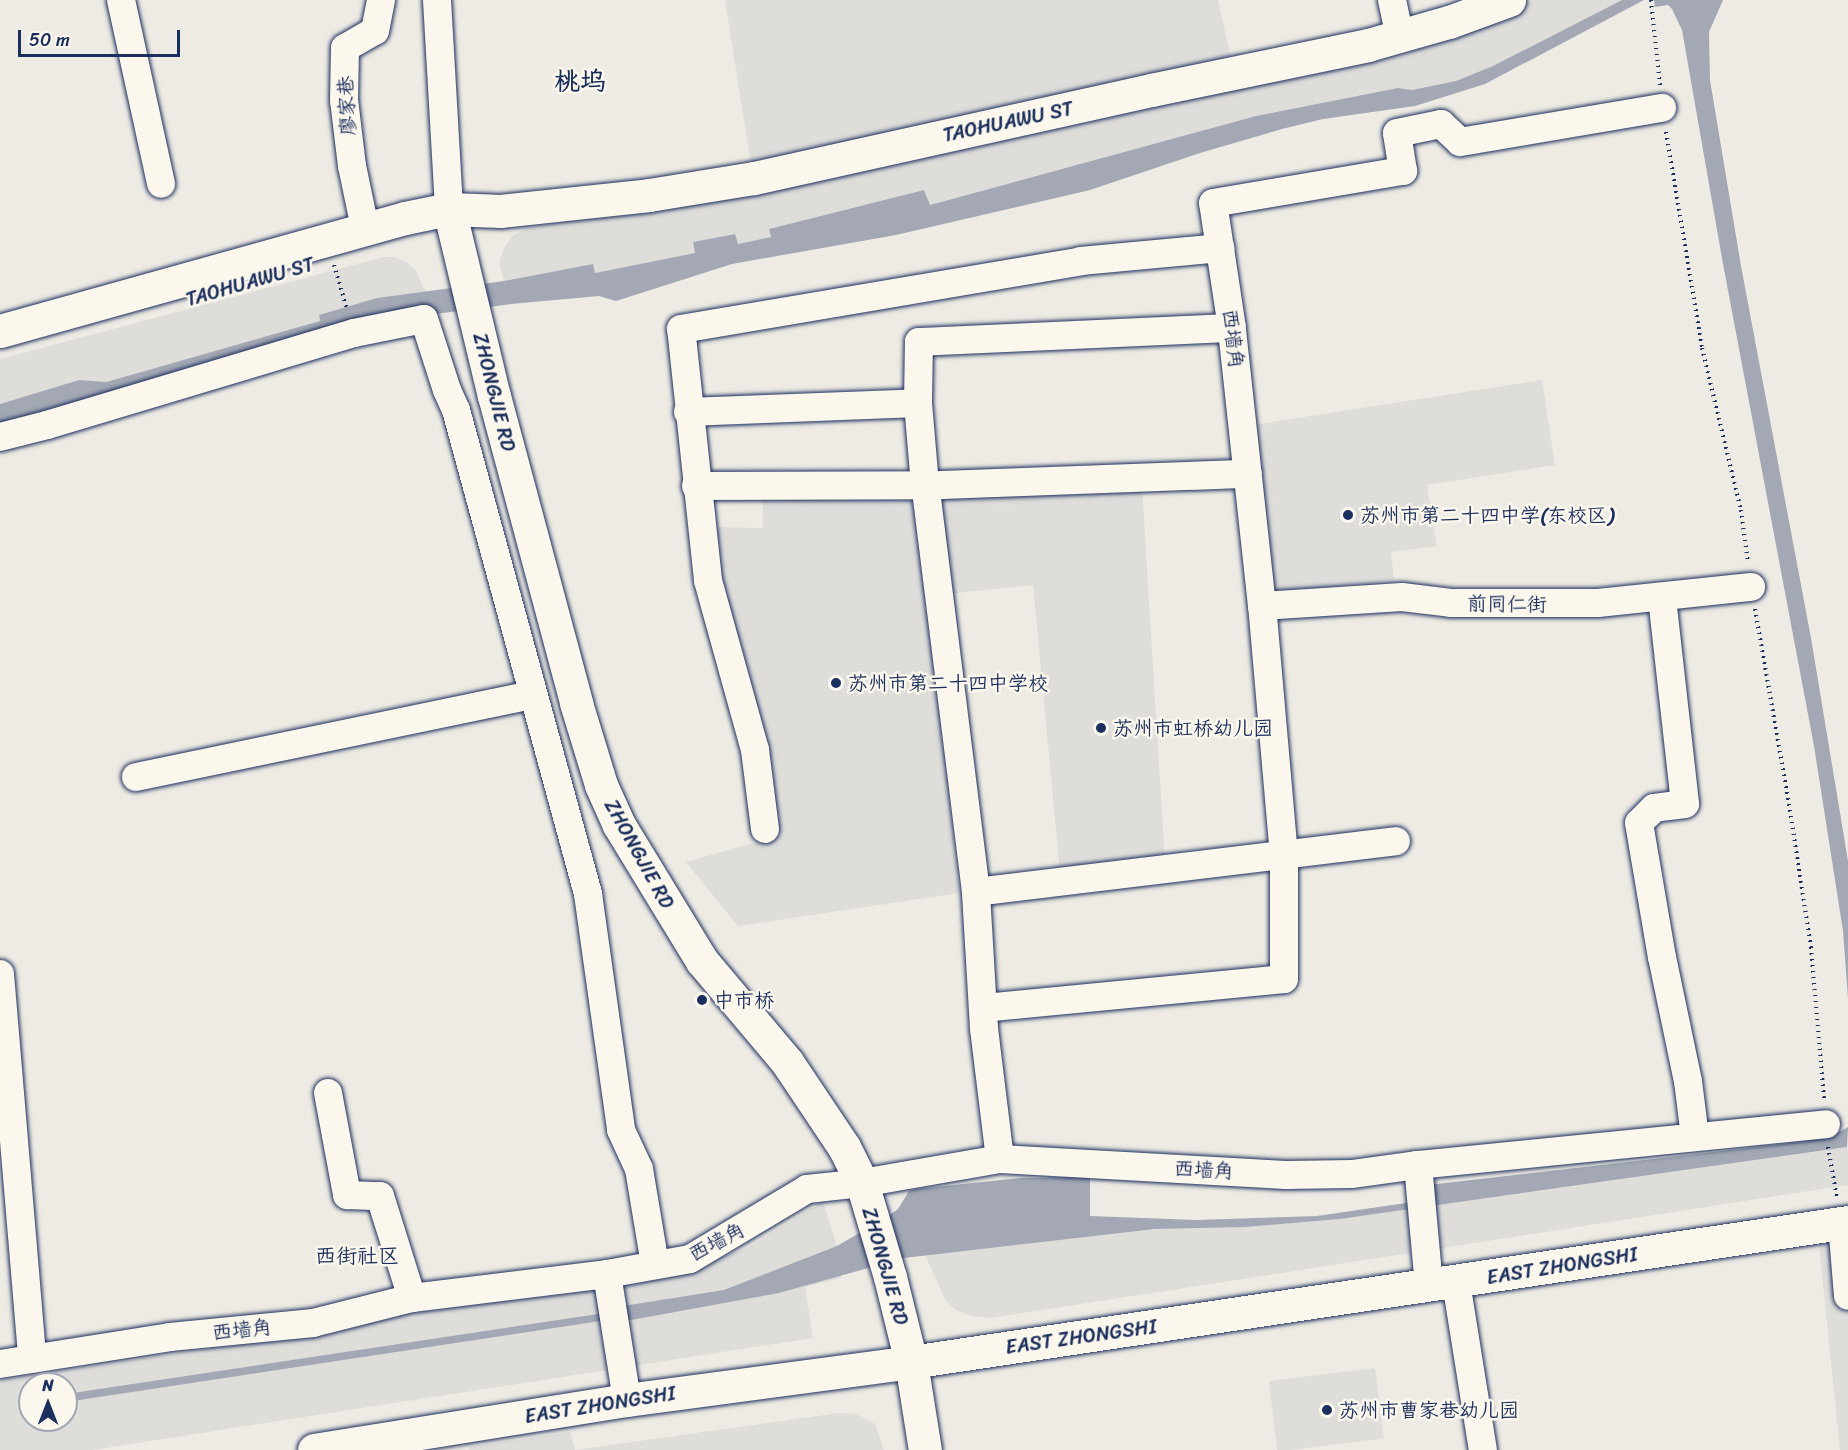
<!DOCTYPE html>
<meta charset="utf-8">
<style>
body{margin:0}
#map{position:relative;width:1848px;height:1450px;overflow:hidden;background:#eeebe4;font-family:Sriracha,"LXGW WenKai TC",sans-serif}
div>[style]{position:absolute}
.built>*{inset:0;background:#deddda;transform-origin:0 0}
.water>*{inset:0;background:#a3a8b4}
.path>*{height:4px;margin-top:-2px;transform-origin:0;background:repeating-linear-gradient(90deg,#1b2f5e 0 1.5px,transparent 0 6px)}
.roads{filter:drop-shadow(0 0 2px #1b2f5e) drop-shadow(0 0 2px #1b2f5e)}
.minor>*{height:28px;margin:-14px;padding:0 14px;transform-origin:14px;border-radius:14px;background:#fbf7ec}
.major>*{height:33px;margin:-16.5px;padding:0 16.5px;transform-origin:16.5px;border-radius:16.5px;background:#fbf7ec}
.dots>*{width:16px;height:16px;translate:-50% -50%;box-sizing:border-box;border:3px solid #fbf7ec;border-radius:50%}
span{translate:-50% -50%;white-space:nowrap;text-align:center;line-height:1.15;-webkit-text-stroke:5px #fbf7ec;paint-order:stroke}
.street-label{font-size:20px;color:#1b2f5e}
.poi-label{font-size:20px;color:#1b2f5e}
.left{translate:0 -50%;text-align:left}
.neighbourhood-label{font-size:21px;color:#1b2f5e}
.district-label{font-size:26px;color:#1b2f5e;font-weight:700}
.north{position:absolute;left:18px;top:1372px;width:60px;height:60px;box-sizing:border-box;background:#fbf7ec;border:2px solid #a1a7b3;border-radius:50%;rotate:0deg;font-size:16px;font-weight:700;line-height:24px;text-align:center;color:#1b2f5e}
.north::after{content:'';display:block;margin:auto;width:21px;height:27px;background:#1b2f5e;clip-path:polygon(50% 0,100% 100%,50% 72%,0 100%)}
.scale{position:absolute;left:18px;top:30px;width:162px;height:27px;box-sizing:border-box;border:3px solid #1b2f5e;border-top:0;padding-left:8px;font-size:18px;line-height:21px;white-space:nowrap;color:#1b2f5e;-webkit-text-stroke:4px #fbf7ec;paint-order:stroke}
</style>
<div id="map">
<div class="built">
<div style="clip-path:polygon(725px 0,1218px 0,1231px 58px,751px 165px)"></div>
<div style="clip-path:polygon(1533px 0,1622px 0,1493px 66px,1456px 81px,1412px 90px,1398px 88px,1256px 116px,929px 205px,924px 190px,769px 229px,771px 237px,737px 244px,735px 234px,693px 242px,695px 253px,595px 273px,593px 264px,504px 281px,499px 262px,503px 250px,512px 236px,527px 228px,771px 187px,1519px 6px)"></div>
<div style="clip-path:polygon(384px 257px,395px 257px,406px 262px,416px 271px,426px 293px,319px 316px,320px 321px,105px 382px,79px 380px,0 404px,0 359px)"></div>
<div style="clip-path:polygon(1542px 380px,1555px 465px,1427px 485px,1437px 546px,1391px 552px,1394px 580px,1272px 594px,1253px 425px)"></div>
<div style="clip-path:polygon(1142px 487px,1165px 861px,1060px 873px,1033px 585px,947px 594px,935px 496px)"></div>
<div style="clip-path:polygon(919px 495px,959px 893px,738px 926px,686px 862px,768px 839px,698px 527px,763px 528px,763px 501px)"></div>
<div style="clip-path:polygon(1848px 1147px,1848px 1185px,991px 1318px,971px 1316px,956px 1310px,946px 1301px,925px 1255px,1155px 1229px,1245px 1227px,1340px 1219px)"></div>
<div style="clip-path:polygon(evenodd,823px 1201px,837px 1247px,841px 1278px,805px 1287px,813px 1338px,92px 1450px,0 1450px,0 1380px,286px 1337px,413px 1313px,685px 1272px,749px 1247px,823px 1201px,30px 1384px,66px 1384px,66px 1420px,30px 1420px,30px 1384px)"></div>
<div style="clip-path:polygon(1848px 1241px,1848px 1450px,1840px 1450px,1819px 1245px)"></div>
<div style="left:1375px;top:1368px;width:71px;height:107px;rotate:83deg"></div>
<div style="clip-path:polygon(839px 1413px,856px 1414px,875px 1424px,884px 1450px,469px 1450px,469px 1447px,570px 1432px,575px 1450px)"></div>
</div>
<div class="water">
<div style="clip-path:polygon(1622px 0,1644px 0,1485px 84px,1415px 106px,1323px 119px,1282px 129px,1200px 153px,1090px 190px,896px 235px,732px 264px,616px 301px,599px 296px,511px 304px,412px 317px,0 433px,0 404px,79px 380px,106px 382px,320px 321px,319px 315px,377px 298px,504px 281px,593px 264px,595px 273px,695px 253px,693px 242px,735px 234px,738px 244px,771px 237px,769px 229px,924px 190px,930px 205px,1256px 116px,1398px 88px,1412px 90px,1456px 81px,1493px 66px)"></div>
<div style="clip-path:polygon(1654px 0,1723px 0,1709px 32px,1710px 80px,1741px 266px,1811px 638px,1848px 861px,1848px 999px,1843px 931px,1814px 746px,1723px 264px,1682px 30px,1672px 9px,1668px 5px,1655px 7px)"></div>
<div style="clip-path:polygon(1848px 1127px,1847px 1147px,1340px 1219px,1245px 1227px,1155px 1229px,904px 1258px,779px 1293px,631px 1320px,607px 1320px,66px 1402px,66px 1394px,598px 1314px,598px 1310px,724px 1290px,837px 1246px,887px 1217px,898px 1209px,909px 1191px,916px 1189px,1020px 1178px,1090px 1177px,1090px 1216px,1196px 1220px,1317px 1216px,1413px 1202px,1411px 1187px,1799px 1142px,1832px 1136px)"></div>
</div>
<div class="path">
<div style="left:1651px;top:0;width:86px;rotate:84deg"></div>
<div style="left:1666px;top:132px;width:219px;rotate:80.5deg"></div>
<div style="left:1702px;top:348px;width:167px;rotate:76.5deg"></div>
<div style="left:1741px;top:510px;width:53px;rotate:82.5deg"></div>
<div style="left:334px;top:265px;width:46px;rotate:73.5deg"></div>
<div style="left:1755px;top:609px;width:198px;rotate:80.1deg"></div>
<div style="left:1789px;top:804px;width:145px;rotate:81.3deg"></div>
<div style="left:1811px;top:947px;width:154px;rotate:85.1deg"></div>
<div style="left:1828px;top:1147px;width:52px;rotate:80deg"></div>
</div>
<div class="roads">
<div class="minor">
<div style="left:121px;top:0;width:188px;rotate:77.7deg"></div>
<div style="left:437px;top:0;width:209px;rotate:86.7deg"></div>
<div style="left:1392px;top:0;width:38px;rotate:78deg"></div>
<div style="left:365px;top:228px;width:63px;rotate:-101.8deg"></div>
<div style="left:352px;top:166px;width:66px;rotate:-96.9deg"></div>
<div style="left:344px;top:100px;width:52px;rotate:-88.9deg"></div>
<div style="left:345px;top:48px;width:34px;rotate:-30deg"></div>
<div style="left:375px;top:31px;width:32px;rotate:-79deg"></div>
<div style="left:688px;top:412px;width:230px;rotate:-2.2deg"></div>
<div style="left:0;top:437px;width:49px;rotate:-14.3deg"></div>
<div style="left:47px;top:425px;width:320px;rotate:-16.7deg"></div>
<div style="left:354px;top:333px;width:71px;rotate:-11.3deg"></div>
<div style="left:424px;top:319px;width:75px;rotate:72.1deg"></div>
<div style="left:447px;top:390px;width:22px;rotate:66deg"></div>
<div style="left:456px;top:410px;width:502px;rotate:74.74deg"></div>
<div style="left:588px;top:894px;width:238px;rotate:82deg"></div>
<div style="left:621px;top:1130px;width:43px;rotate:65.2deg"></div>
<div style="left:639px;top:1169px;width:97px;rotate:80.5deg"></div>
<div style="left:696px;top:486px;width:246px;rotate:-0.2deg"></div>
<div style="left:942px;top:485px;width:306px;rotate:-2.1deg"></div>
<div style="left:1662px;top:598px;width:207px;rotate:83.6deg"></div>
<div style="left:1685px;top:804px;width:31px;rotate:173deg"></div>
<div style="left:1654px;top:808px;width:21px;rotate:135deg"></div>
<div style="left:1639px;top:823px;width:136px;rotate:80.3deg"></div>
<div style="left:1662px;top:957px;width:127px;rotate:78.2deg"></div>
<div style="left:1688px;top:1081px;width:56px;rotate:82.9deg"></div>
<div style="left:1262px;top:606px;width:140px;rotate:-3.7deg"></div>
<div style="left:1402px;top:597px;width:49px;rotate:7deg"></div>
<div style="left:1451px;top:603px;width:147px"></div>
<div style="left:1598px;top:603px;width:154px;rotate:-6deg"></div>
<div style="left:136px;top:777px;width:405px;rotate:-11.7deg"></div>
<div style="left:765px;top:829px;width:80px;rotate:-97.2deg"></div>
<div style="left:755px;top:750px;width:176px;rotate:-105.5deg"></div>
<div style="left:708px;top:580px;width:252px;rotate:-96.1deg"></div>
<div style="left:681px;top:329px;width:406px;rotate:-9.6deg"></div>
<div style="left:1081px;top:261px;width:140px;rotate:-5.3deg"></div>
<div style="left:976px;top:892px;width:423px;rotate:-6.9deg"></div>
<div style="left:0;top:974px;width:386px;rotate:85.2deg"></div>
<div style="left:983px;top:1008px;width:302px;rotate:-5.5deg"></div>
<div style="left:1284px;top:979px;width:123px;rotate:-90deg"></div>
<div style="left:1284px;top:856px;width:251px;rotate:-95deg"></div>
<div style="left:1262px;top:606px;width:280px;rotate:-96.2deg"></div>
<div style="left:1232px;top:328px;width:126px;rotate:-98.6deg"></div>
<div style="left:1213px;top:203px;width:193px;rotate:-9.6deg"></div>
<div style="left:1403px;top:171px;width:38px;rotate:-99deg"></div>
<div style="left:1397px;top:133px;width:45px;rotate:-11.6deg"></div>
<div style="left:1441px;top:124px;width:26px;rotate:43deg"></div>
<div style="left:1460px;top:142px;width:205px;rotate:-9.6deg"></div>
<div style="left:328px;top:1093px;width:104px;rotate:79.4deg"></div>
<div style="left:347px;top:1195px;width:33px;rotate:2deg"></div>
<div style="left:380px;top:1196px;width:107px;rotate:72.6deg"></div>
<div style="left:1000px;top:1159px;width:132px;rotate:-97deg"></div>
<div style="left:984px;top:1028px;width:136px;rotate:-93.4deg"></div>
<div style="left:976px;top:892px;width:410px;rotate:-97.1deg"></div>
<div style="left:925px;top:485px;width:82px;rotate:-94.9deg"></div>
<div style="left:918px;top:403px;width:61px;rotate:-89.1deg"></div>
<div style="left:919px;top:342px;width:313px;rotate:-2.6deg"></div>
<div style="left:1418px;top:1165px;width:410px;rotate:-5.7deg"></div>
<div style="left:1842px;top:1223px;width:73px;rotate:85.3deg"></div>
<div style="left:607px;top:1274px;width:128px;rotate:81deg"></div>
<div style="left:1456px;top:1282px;width:170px;rotate:80.9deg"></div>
<div style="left:0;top:1364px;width:172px;rotate:-9deg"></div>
<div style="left:170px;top:1337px;width:144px;rotate:-5.6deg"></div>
<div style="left:313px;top:1323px;width:102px;rotate:-14.2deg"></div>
<div style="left:412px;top:1298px;width:196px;rotate:-7deg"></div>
<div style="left:607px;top:1274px;width:84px;rotate:-10.2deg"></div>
<div style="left:690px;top:1259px;width:136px;rotate:-30.9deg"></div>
<div style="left:807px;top:1189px;width:55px;rotate:-6.2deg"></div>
<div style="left:862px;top:1183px;width:140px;rotate:-9.9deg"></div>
<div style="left:1000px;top:1159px;width:286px;rotate:3.2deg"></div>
<div style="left:1286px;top:1175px;width:66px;rotate:-0.9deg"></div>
<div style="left:1352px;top:1174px;width:67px;rotate:-7.8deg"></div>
<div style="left:1418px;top:1165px;width:121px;rotate:84.8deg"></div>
</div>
<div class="major">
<div style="left:449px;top:209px;width:192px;rotate:76.5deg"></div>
<div style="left:494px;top:396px;width:318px;rotate:75deg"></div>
<div style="left:576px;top:703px;width:86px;rotate:73deg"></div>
<div style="left:601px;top:785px;width:44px;rotate:65.8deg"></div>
<div style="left:619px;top:825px;width:159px;rotate:58.6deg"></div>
<div style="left:702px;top:961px;width:132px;rotate:49.9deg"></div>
<div style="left:787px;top:1062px;width:102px;rotate:56.2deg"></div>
<div style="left:844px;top:1147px;width:40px;rotate:63.4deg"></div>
<div style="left:862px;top:1183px;width:98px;rotate:73.4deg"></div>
<div style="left:890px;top:1277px;width:88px;rotate:76.1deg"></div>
<div style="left:911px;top:1362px;width:89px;rotate:81deg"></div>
<div style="left:0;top:331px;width:420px;rotate:-15.6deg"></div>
<div style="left:405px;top:218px;width:45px;rotate:-11.6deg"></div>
<div style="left:449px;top:209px;width:51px;rotate:2.2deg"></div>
<div style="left:500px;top:211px;width:150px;rotate:-6.1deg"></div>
<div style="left:649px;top:195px;width:106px;rotate:-9.2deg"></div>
<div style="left:754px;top:178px;width:407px;rotate:-12.5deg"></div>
<div style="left:1151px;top:90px;width:222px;rotate:-11.7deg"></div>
<div style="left:1368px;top:45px;width:84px;rotate:-15.9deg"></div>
<div style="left:1449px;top:22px;width:64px;rotate:-20.1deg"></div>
<div style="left:314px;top:1450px;width:317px;rotate:-9.1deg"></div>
<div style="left:627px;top:1400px;width:287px;rotate:-7.6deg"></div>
<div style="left:911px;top:1362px;width:947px;rotate:-8.5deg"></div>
</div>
</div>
<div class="dots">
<div style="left:1348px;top:515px;background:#1b2f5e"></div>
<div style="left:836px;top:683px;background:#1b2f5e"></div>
<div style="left:1101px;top:728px;background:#1b2f5e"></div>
<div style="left:702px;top:1000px;background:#1b2f5e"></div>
<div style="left:1327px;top:1410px;background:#1b2f5e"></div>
</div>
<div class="street-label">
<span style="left:347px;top:106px;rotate:-93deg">廖家巷</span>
<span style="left:1008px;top:122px;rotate:-12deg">TAOHUAWU ST</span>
<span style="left:250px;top:282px;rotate:-16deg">TAOHUAWU ST</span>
<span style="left:1233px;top:339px;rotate:83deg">西墙角</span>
<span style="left:494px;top:392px;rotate:76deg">ZHONGJIE RD</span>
<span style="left:1507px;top:604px;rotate:1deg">前同仁街</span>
<span style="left:639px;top:854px;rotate:61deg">ZHONGJIE RD</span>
<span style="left:1204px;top:1170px;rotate:3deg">西墙角</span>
<span style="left:717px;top:1242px;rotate:-28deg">西墙角</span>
<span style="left:885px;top:1266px;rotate:74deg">ZHONGJIE RD</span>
<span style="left:1562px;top:1266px;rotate:-9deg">EAST ZHONGSHI</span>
<span style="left:242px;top:1330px;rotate:-6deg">西墙角</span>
<span style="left:1081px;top:1337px;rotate:-8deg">EAST ZHONGSHI</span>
<span style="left:600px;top:1405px;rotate:-9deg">EAST ZHONGSHI</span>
</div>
<div class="poi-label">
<span class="left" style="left:1360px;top:515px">苏州市第二十四中学(东校区)</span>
<span class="left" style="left:848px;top:683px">苏州市第二十四中学校</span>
<span class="left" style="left:1113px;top:728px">苏州市虹桥幼儿园</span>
<span class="left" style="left:714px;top:1000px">中市桥</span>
<span class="left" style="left:1339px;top:1410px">苏州市曹家巷幼儿园</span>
</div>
<div class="neighbourhood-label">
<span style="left:357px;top:1256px">西街社区</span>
</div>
<div class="district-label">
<span style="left:580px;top:82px">桃坞</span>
</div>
<div class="north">N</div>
<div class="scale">50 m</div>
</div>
